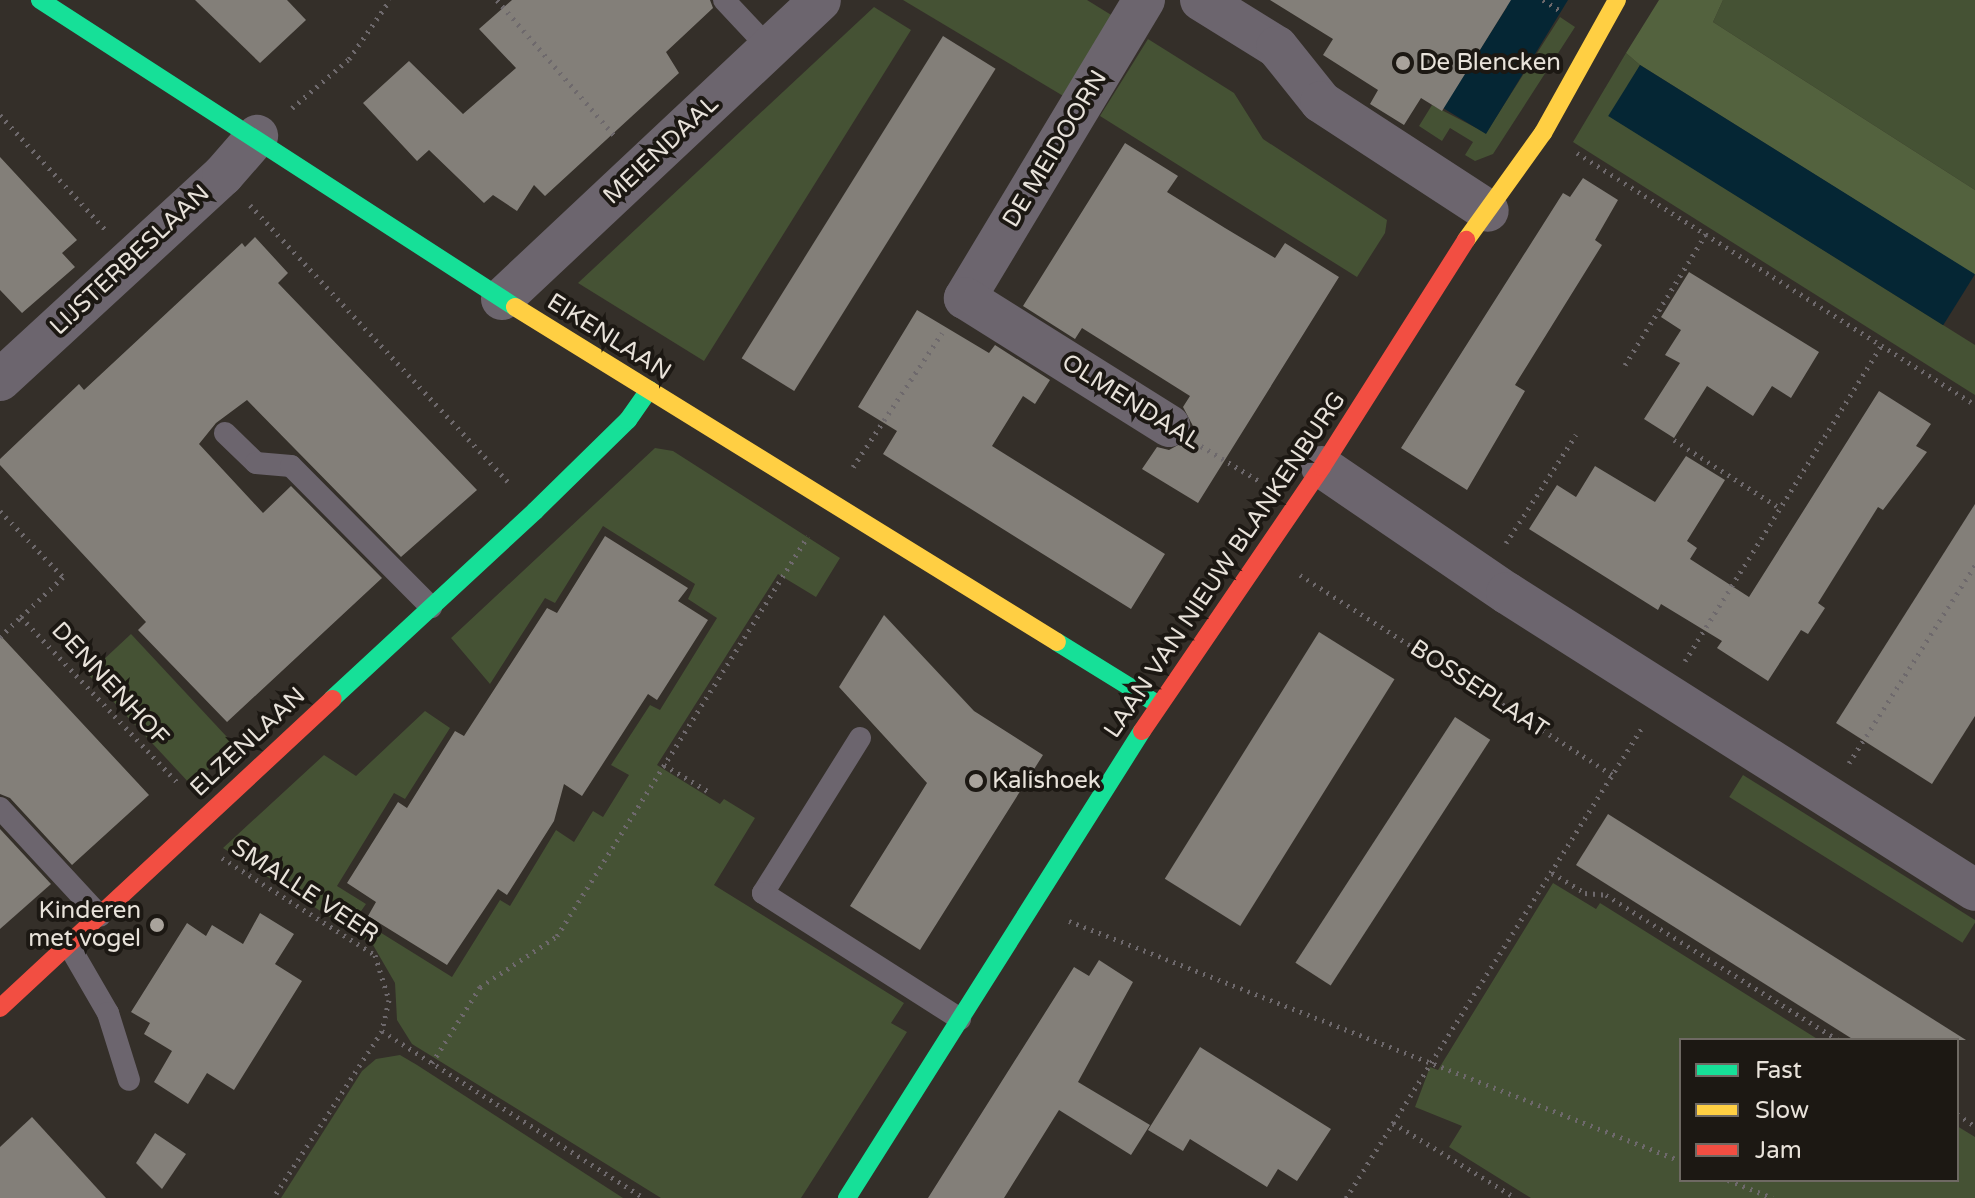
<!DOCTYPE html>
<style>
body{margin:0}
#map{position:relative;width:1975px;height:1198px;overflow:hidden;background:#342f29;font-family:"Varela Round",sans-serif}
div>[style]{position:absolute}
.green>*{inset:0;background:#455234;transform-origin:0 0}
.forest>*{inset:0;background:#53623e}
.water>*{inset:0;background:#052634;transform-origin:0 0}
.building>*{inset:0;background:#837f79;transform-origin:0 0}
.path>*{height:5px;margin-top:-2.5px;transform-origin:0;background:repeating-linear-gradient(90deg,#6e696c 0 2px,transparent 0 8px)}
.lane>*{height:22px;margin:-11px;padding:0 11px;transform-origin:11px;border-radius:11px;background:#6c656e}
.street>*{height:42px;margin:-21px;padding:0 21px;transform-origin:21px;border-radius:21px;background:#6c656e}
.fast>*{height:18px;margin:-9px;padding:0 9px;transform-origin:9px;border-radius:9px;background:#16e098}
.slow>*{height:18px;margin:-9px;padding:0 9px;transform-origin:9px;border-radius:9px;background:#ffcf43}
.jam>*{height:18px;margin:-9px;padding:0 9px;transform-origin:9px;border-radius:9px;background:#f24e42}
.dots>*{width:22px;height:22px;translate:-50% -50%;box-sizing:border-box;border:4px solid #1c1813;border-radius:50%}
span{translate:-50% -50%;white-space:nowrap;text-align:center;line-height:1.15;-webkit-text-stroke:8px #1c1813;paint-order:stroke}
.poi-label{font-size:24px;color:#e8e2da}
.left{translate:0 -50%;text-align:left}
.right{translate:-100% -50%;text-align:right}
.street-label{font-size:24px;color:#e8e2da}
.legend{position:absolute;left:1679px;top:1038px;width:280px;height:144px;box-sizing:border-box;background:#1c1813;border:2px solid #6e6963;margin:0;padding:10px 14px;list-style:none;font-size:24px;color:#e8e2da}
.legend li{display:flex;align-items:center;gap:16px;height:40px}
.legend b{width:40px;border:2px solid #6e6963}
</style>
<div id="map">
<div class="green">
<div style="clip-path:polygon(903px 0,1087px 0,1121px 21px,1070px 100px)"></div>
<div style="clip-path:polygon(1723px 0,1975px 0,1975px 190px,1713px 22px)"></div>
<div style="clip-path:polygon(874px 7px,911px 30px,704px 361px,578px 283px)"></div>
<div style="clip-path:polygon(1560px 17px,1575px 27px,1493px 154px,1475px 161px,1465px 155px,1473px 142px,1450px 128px,1442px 141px,1419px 126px,1432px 105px,1486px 133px)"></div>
<div style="clip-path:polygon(1148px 39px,1234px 93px,1263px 139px,1387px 220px,1385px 233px,1357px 277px,1100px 116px)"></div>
<div style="clip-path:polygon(1626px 53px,1640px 65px,1611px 117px,1975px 345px,1975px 395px,1573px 142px)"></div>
<div style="clip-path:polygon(655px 448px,673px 451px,840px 558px,816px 597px,778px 574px,657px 765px,720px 804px,724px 799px,755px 818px,714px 885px,904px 1003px,891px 1023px,907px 1032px,801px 1198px,661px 1198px,412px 1044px,397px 1020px,395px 983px,373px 945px,223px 848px,324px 755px,356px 776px,425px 711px,450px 728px,405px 799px,394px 793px,337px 886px,366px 904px,359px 914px,362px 921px,452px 977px,500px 900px,510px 906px,556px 830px,574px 842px,593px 811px,603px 817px,629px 775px,611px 765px,650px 705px,660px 710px,717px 618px,688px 599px,695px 584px,603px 526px,555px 603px,545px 598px,490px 684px,451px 638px)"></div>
<div style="left:131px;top:634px;width:152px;height:59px;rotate:47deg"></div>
<div style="left:1743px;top:775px;width:275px;height:26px;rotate:32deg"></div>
<div style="clip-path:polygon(1553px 883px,1596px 909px,1600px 903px,1819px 1040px,1681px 1040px,1681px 1180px,1957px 1180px,1957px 1126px,1975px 1137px,1975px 1198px,1531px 1198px,1449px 1147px,1462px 1126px,1415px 1107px,1430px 1067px,1438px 1070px)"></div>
<div style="clip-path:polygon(400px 1055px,417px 1065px,623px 1198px,281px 1198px,362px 1071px,376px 1059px)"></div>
</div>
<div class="forest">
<div style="clip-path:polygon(1659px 0,1723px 0,1713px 22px,1975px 190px,1975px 275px,1640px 65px,1626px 53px)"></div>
</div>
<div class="water">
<div style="clip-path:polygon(1497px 0,1568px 0,1486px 134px,1443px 108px,1507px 7px)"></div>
<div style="left:1640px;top:65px;width:395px;height:60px;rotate:32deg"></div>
</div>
<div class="building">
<div style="clip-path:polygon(195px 0,287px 0,306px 20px,260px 63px)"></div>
<div style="clip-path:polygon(512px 0,710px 0,713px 8px,666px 52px,679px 73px,545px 196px,534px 185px,517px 211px,493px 195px,484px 203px,429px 150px,417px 161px,363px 103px,409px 61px,463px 114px,516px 68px,479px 29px)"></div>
<div style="clip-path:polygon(1270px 0,1511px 0,1442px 111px,1421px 98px,1404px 125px,1370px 104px,1378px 90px,1323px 55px,1333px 39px)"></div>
<div style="left:943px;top:36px;width:62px;height:380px;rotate:32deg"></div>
<div style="clip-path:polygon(1125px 143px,1178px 176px,1167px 192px,1225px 228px,1275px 258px,1285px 243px,1339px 277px,1198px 503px,1142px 469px,1157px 447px,1169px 450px,1189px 439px,1193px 426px,1183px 407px,1190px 396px,1082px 328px,1075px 339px,1023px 306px)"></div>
<div style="clip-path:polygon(0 157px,77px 240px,62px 253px,75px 267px,22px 313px,0 290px)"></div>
<div style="clip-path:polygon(1583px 178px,1618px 200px,1595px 240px,1602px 245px,1515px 385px,1525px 391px,1467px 490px,1401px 448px,1563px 193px,1570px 197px)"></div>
<div style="clip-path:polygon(255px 237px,288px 273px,278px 283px,477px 490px,401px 557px,247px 400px,216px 423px,199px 444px,263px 513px,291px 486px,382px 578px,227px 722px,138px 630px,146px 622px,0 465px,0 459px,79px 384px,84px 390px,242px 243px,245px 247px)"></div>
<div style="clip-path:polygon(1689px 272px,1819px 352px,1791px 398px,1772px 386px,1753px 416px,1707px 386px,1674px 438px,1644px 419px,1680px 363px,1665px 355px,1681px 330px,1661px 317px)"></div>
<div style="clip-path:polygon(917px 310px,989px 353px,995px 345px,1050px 380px,1035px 404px,1023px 396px,992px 446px,1165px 554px,1131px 609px,883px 454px,897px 431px,858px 407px)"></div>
<div style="clip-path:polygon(1879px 391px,1931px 424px,1916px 446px,1927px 452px,1883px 510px,1878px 507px,1818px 603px,1825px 608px,1808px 634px,1801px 630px,1768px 681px,1717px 648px,1722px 641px,1661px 604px,1658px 610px,1529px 529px,1557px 485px,1576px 497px,1595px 466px,1655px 502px,1686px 456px,1725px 480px,1687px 541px,1697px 548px,1690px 559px,1749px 597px)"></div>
<div style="clip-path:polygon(1975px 504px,1975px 716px,1932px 784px,1836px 723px)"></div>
<div style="clip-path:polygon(605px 536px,688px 588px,678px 601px,708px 620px,657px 700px,648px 694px,582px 796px,564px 784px,554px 821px,507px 895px,498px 889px,447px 965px,368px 916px,376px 902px,347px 883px,398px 802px,407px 808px,455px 731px,464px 736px,547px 608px,557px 613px)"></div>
<div style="clip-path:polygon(884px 615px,974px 711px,1043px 755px,920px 950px,850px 906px,927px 783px,839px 687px)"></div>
<div style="left:1319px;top:632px;width:89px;height:291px;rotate:32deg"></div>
<div style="clip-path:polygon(0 635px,149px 795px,72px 865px,10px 798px,0 794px)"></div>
<div style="left:1455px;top:717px;width:42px;height:293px;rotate:33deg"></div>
<div style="clip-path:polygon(1608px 814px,1966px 1040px,1854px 1040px,1576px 865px)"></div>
<div style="clip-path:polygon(0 829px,51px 884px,0 929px)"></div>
<div style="clip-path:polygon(260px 913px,294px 934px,275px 964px,302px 981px,234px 1090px,207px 1073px,188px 1104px,154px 1082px,172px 1051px,144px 1034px,150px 1023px,131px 1012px,187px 923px,206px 936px,212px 925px,243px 944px)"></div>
<div style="clip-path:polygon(1099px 960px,1133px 982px,1078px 1082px,1150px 1125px,1131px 1155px,1059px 1110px,1004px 1198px,928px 1198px,1074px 967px,1089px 976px)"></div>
<div style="clip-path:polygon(1200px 1047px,1331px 1129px,1297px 1181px,1278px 1169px,1267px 1187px,1190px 1139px,1183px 1151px,1148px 1130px)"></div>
<div style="clip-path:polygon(32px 1117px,106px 1198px,0 1198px,0 1147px)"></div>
<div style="clip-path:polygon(155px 1133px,186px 1154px,162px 1189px,136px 1163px)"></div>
</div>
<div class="path">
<div style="left:497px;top:0;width:180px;rotate:49.1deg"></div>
<div style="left:1543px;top:0;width:22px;rotate:32deg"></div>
<div style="left:292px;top:108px;width:75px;rotate:-40.7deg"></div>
<div style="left:349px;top:59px;width:72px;rotate:-55.2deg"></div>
<div style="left:0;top:115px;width:155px;rotate:47.4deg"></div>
<div style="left:1577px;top:153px;width:471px;rotate:32.3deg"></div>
<div style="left:250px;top:205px;width:379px;rotate:47deg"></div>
<div style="left:1625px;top:365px;width:154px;rotate:-58.3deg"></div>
<div style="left:1674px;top:440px;width:127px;rotate:32.8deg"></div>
<div style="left:1201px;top:446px;width:70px;rotate:31deg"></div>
<div style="left:853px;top:467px;width:161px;rotate:-56.4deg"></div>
<div style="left:0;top:511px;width:91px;rotate:46.3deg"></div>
<div style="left:63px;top:577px;width:58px;rotate:136.4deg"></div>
<div style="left:21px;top:617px;width:231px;rotate:46.6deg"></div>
<div style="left:1506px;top:543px;width:129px;rotate:-57.1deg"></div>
<div style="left:1300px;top:575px;width:371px;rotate:32.6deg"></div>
<div style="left:0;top:637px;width:29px;rotate:-44deg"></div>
<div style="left:1685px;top:661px;width:371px;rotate:-58.1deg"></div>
<div style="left:1849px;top:763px;width:235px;rotate:-57.5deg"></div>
<div style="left:664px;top:765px;width:55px;rotate:30.8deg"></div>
<div style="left:222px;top:858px;width:181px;rotate:32.4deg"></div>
<div style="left:375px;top:955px;width:47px;rotate:72.7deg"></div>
<div style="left:389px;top:1000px;width:32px;rotate:103deg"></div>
<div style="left:382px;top:1031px;width:199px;rotate:123.1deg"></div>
<div style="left:1552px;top:873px;width:39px;rotate:31deg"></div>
<div style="left:1585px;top:893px;width:21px;rotate:5deg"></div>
<div style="left:1606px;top:895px;width:274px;rotate:32deg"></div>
<div style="left:1069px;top:921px;width:657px;rotate:21.41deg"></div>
<div style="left:382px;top:1031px;width:311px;rotate:32.5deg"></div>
<div style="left:432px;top:1063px;width:90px;rotate:-57.7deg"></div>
<div style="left:480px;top:987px;width:92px;rotate:-33.5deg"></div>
<div style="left:557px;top:936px;width:472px;rotate:-57.9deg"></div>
<div style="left:1957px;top:1114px;width:22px;rotate:34deg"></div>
<div style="left:1393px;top:1123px;width:144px;rotate:31.4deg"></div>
<div style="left:1728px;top:1180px;width:48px;rotate:21.8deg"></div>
<div style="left:1346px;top:1198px;width:558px;rotate:-57.82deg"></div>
</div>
<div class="lane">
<div style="left:724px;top:0;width:66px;rotate:46.8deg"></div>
<div style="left:225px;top:433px;width:43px;rotate:44.1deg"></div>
<div style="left:256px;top:463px;width:35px;rotate:5deg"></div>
<div style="left:291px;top:466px;width:199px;rotate:45.2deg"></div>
<div style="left:860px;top:738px;width:183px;rotate:122deg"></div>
<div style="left:763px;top:893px;width:234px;rotate:32.6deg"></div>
<div style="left:0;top:808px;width:147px;rotate:47.2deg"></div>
<div style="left:68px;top:944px;width:80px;rotate:59.9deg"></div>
<div style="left:108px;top:1013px;width:70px;rotate:72.6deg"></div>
</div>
<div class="street">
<div style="left:1144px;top:0;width:348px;rotate:121deg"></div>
<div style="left:965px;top:298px;width:241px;rotate:32.1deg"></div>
<div style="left:1201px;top:0;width:89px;rotate:31.7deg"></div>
<div style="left:1277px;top:47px;width:70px;rotate:51.3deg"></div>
<div style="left:1321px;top:102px;width:199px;rotate:33.1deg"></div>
<div style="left:502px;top:299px;width:436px;rotate:-43.2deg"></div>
<div style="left:0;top:380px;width:303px;rotate:-42.6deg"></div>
<div style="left:223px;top:175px;width:52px;rotate:-48.9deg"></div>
<div style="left:1322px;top:467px;width:224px;rotate:34.3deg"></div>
<div style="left:1507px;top:593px;width:554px;rotate:32.4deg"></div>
</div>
<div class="fast">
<div style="left:40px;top:0;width:566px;rotate:32.88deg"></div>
<div style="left:1057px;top:642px;width:120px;rotate:31.7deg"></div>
<div style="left:332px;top:699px;width:277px;rotate:-42.8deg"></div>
<div style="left:535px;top:511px;width:130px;rotate:-44.4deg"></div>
<div style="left:628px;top:420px;width:37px;rotate:-55deg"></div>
<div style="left:847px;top:1198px;width:552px;rotate:-57.72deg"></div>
</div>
<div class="slow">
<div style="left:1466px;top:240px;width:132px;rotate:-54.3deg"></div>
<div style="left:1543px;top:133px;width:152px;rotate:-60.9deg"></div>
<div style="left:515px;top:307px;width:637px;rotate:31.72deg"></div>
</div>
<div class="jam">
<div style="left:1142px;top:731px;width:320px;rotate:-55.7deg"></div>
<div style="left:1322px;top:467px;width:269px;rotate:-57.6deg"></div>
<div style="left:0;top:1008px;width:454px;rotate:-42.9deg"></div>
</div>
<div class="dots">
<div style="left:1403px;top:63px;background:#a9a39c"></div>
<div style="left:976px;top:781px;background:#a9a39c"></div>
<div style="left:157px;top:925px;background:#a9a39c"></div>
</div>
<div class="poi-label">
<span class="left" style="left:1419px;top:63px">De Blencken</span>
<span class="left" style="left:992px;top:781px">Kalishoek</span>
<span class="right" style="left:141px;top:925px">Kinderen<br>met vogel</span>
</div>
<div class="street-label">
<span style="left:1055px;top:149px;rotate:-59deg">DE MEIDOORN</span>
<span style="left:661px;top:150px;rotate:-43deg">MEIENDAAL</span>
<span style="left:130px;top:260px;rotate:-43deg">LIJSTERBESLAAN</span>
<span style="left:609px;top:337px;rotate:32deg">EIKENLAAN</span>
<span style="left:1131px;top:402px;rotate:32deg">OLMENDAAL</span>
<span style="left:1225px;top:565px;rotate:-56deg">LAAN VAN NIEUW BLANKENBURG</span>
<span style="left:110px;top:684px;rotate:47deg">DENNENHOF</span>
<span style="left:1479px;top:689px;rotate:33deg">BOSSEPLAAT</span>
<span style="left:248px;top:742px;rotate:-43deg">ELZENLAAN</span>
<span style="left:305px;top:891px;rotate:33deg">SMALLE VEER</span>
</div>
<ul class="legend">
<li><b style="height:10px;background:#16e098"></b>Fast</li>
<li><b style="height:10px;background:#ffcf43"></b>Slow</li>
<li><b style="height:10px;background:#f24e42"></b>Jam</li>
</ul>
</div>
